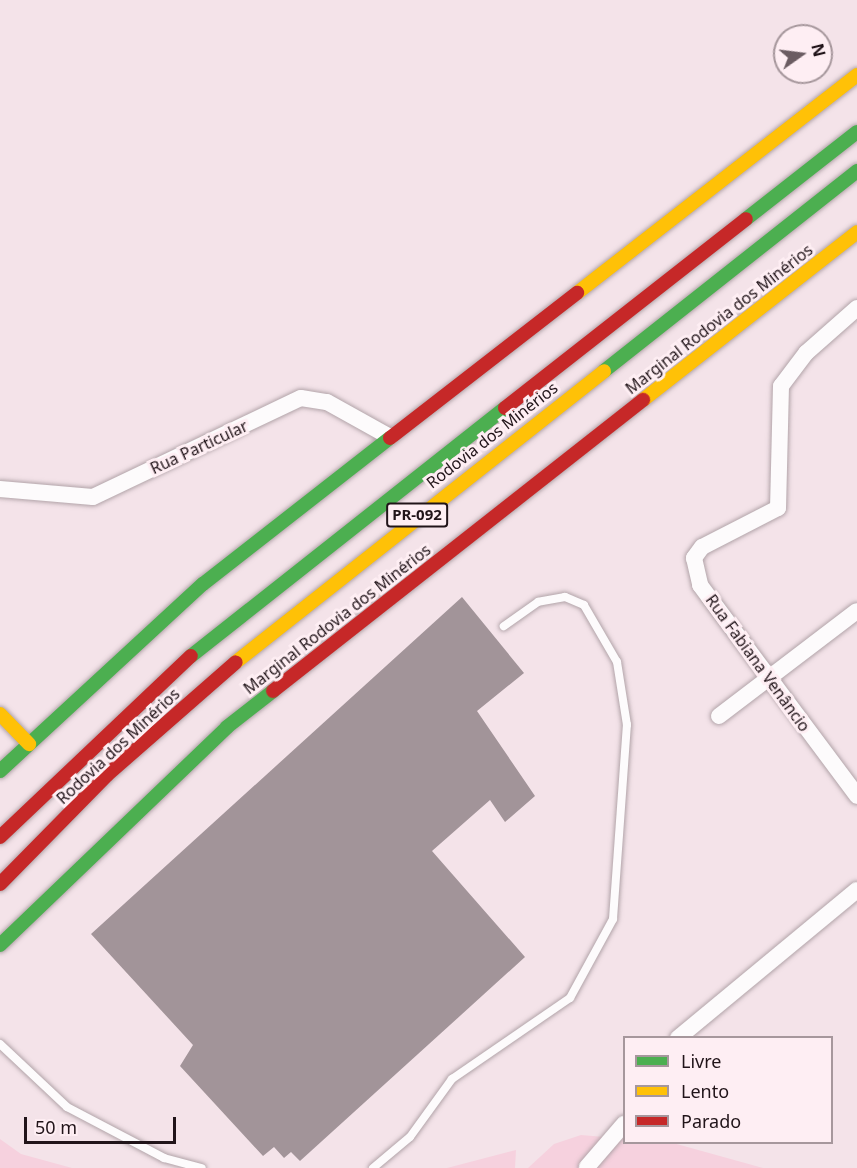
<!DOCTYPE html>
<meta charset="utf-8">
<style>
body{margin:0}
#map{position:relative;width:857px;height:1168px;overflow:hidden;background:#f4e3e9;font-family:"Noto Sans",sans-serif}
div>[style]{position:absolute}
.green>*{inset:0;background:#f6d1de}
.building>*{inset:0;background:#a29499}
.roads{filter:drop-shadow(0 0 2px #b2a4a9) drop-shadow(0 0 2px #b2a4a9)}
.lane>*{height:8px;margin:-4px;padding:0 4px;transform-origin:4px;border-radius:4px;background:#fdfbfc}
.street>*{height:16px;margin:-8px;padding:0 8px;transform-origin:8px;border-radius:8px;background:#fdfbfc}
.fast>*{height:14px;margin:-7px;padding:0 7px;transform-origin:7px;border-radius:7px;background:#4caf50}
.slow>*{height:14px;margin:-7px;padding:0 7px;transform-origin:7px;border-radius:7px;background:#ffc107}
.jam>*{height:14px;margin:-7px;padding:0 7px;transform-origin:7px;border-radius:7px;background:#c62828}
span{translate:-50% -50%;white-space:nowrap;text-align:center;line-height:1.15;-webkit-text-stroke:6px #feeef3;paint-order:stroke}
.shield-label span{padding:2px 4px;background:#feeef3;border:2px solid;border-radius:4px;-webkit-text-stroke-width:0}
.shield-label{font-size:15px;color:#211419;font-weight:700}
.street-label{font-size:16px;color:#211419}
.legend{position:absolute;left:623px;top:1036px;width:210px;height:108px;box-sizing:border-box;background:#feeef3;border:2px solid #a6979c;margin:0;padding:8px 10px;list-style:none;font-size:18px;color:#211419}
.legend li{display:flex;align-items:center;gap:12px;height:30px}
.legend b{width:30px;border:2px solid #a6979c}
.north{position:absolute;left:773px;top:24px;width:60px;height:60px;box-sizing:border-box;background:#feeef3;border:2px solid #a6979c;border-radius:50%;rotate:76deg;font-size:16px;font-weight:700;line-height:24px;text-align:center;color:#211419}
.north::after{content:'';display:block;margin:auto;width:21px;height:27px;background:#6b5c62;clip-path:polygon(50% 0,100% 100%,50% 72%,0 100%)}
.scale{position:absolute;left:24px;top:1117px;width:152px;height:27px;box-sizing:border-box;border:3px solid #211419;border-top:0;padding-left:8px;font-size:18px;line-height:21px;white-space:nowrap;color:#211419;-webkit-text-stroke:4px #feeef3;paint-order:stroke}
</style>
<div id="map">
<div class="green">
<div style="clip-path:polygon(581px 1135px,673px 1143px,763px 1168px,528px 1168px,554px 1144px)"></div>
<div style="clip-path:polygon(0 1139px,21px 1154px,72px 1168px,0 1168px)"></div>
<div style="clip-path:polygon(516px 1150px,515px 1168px,447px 1168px)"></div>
</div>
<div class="building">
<div style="clip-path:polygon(462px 597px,524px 673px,477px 711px,535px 796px,505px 822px,490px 800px,432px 851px,525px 957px,300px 1161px,291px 1152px,284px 1158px,274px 1147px,263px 1156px,180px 1066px,193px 1045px,91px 934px)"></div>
</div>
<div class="roads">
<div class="lane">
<div style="left:0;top:1044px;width:92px;rotate:43.2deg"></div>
<div style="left:67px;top:1107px;width:110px;rotate:27.7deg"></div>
<div style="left:164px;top:1158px;width:39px;rotate:15deg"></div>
<div style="left:373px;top:1168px;width:48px;rotate:-40deg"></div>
<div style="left:410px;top:1137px;width:72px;rotate:-54.1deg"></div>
<div style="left:452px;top:1079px;width:143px;rotate:-34.5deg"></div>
<div style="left:570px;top:998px;width:90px;rotate:-61.4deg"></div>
<div style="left:613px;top:919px;width:195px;rotate:-85.9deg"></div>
<div style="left:627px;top:725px;width:64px;rotate:-99deg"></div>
<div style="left:617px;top:662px;width:66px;rotate:-120.1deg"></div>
<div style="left:584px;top:605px;width:21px;rotate:-157deg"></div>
<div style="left:565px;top:597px;width:27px;rotate:170deg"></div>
<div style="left:538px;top:602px;width:42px;rotate:144.8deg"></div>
</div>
<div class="street">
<div style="left:857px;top:308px;width:68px;rotate:138.6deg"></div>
<div style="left:806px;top:353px;width:41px;rotate:127.1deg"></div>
<div style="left:781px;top:386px;width:122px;rotate:91.4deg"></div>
<div style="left:778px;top:508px;width:85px;rotate:152.8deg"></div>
<div style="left:702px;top:547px;width:14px;rotate:126deg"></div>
<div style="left:694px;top:558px;width:28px;rotate:77deg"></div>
<div style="left:700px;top:585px;width:263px;rotate:53.3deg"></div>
<div style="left:0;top:489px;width:93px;rotate:4.9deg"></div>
<div style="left:93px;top:497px;width:230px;rotate:-25.5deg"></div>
<div style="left:301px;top:398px;width:26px;rotate:9deg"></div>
<div style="left:327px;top:402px;width:72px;rotate:29.1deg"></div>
<div style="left:719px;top:716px;width:173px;rotate:-37.3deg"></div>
<div style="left:678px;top:1038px;width:232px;rotate:-39.6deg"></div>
<div style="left:587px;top:1167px;width:57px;rotate:-49.3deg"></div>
</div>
<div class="fast">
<div style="left:746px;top:219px;width:141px;rotate:-38.1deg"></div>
<div style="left:604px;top:371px;width:323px;rotate:-38.3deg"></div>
<div style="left:191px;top:656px;width:400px;rotate:-38.3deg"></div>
<div style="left:0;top:771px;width:276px;rotate:-42.7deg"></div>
<div style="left:203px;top:584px;width:237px;rotate:-38deg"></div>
<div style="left:0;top:945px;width:315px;rotate:-43.8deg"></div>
<div style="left:227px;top:727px;width:58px;rotate:-38deg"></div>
</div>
<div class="slow">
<div style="left:577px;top:293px;width:355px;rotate:-37.9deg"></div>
<div style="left:643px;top:400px;width:272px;rotate:-38.1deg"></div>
<div style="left:236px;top:662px;width:469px;rotate:-38.3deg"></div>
<div style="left:0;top:714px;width:42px;rotate:46deg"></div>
</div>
<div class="jam">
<div style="left:505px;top:408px;width:306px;rotate:-38.1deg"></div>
<div style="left:390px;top:438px;width:237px;rotate:-37.8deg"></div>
<div style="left:273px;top:691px;width:471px;rotate:-38.2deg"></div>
<div style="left:0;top:837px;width:263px;rotate:-43.5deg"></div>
<div style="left:0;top:884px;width:153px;rotate:-45.5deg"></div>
<div style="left:107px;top:775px;width:171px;rotate:-41.2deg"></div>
</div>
</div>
<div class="shield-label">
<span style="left:417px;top:515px">PR-092</span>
</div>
<div class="street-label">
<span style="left:719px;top:319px;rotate:-38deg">Marginal Rodovia dos Minérios</span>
<span style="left:492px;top:435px;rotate:-38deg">Rodovia dos Minérios</span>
<span style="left:199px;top:447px;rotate:-25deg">Rua Particular</span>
<span style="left:337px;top:619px;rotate:-38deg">Marginal Rodovia dos Minérios</span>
<span style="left:758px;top:663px;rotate:54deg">Rua Fabiana Venâncio</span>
<span style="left:118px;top:746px;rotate:-43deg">Rodovia dos Minérios</span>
</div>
<ul class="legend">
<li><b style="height:8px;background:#4caf50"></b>Livre</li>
<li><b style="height:8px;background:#ffc107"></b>Lento</li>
<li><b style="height:8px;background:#c62828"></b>Parado</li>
</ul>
<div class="north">N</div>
<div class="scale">50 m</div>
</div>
